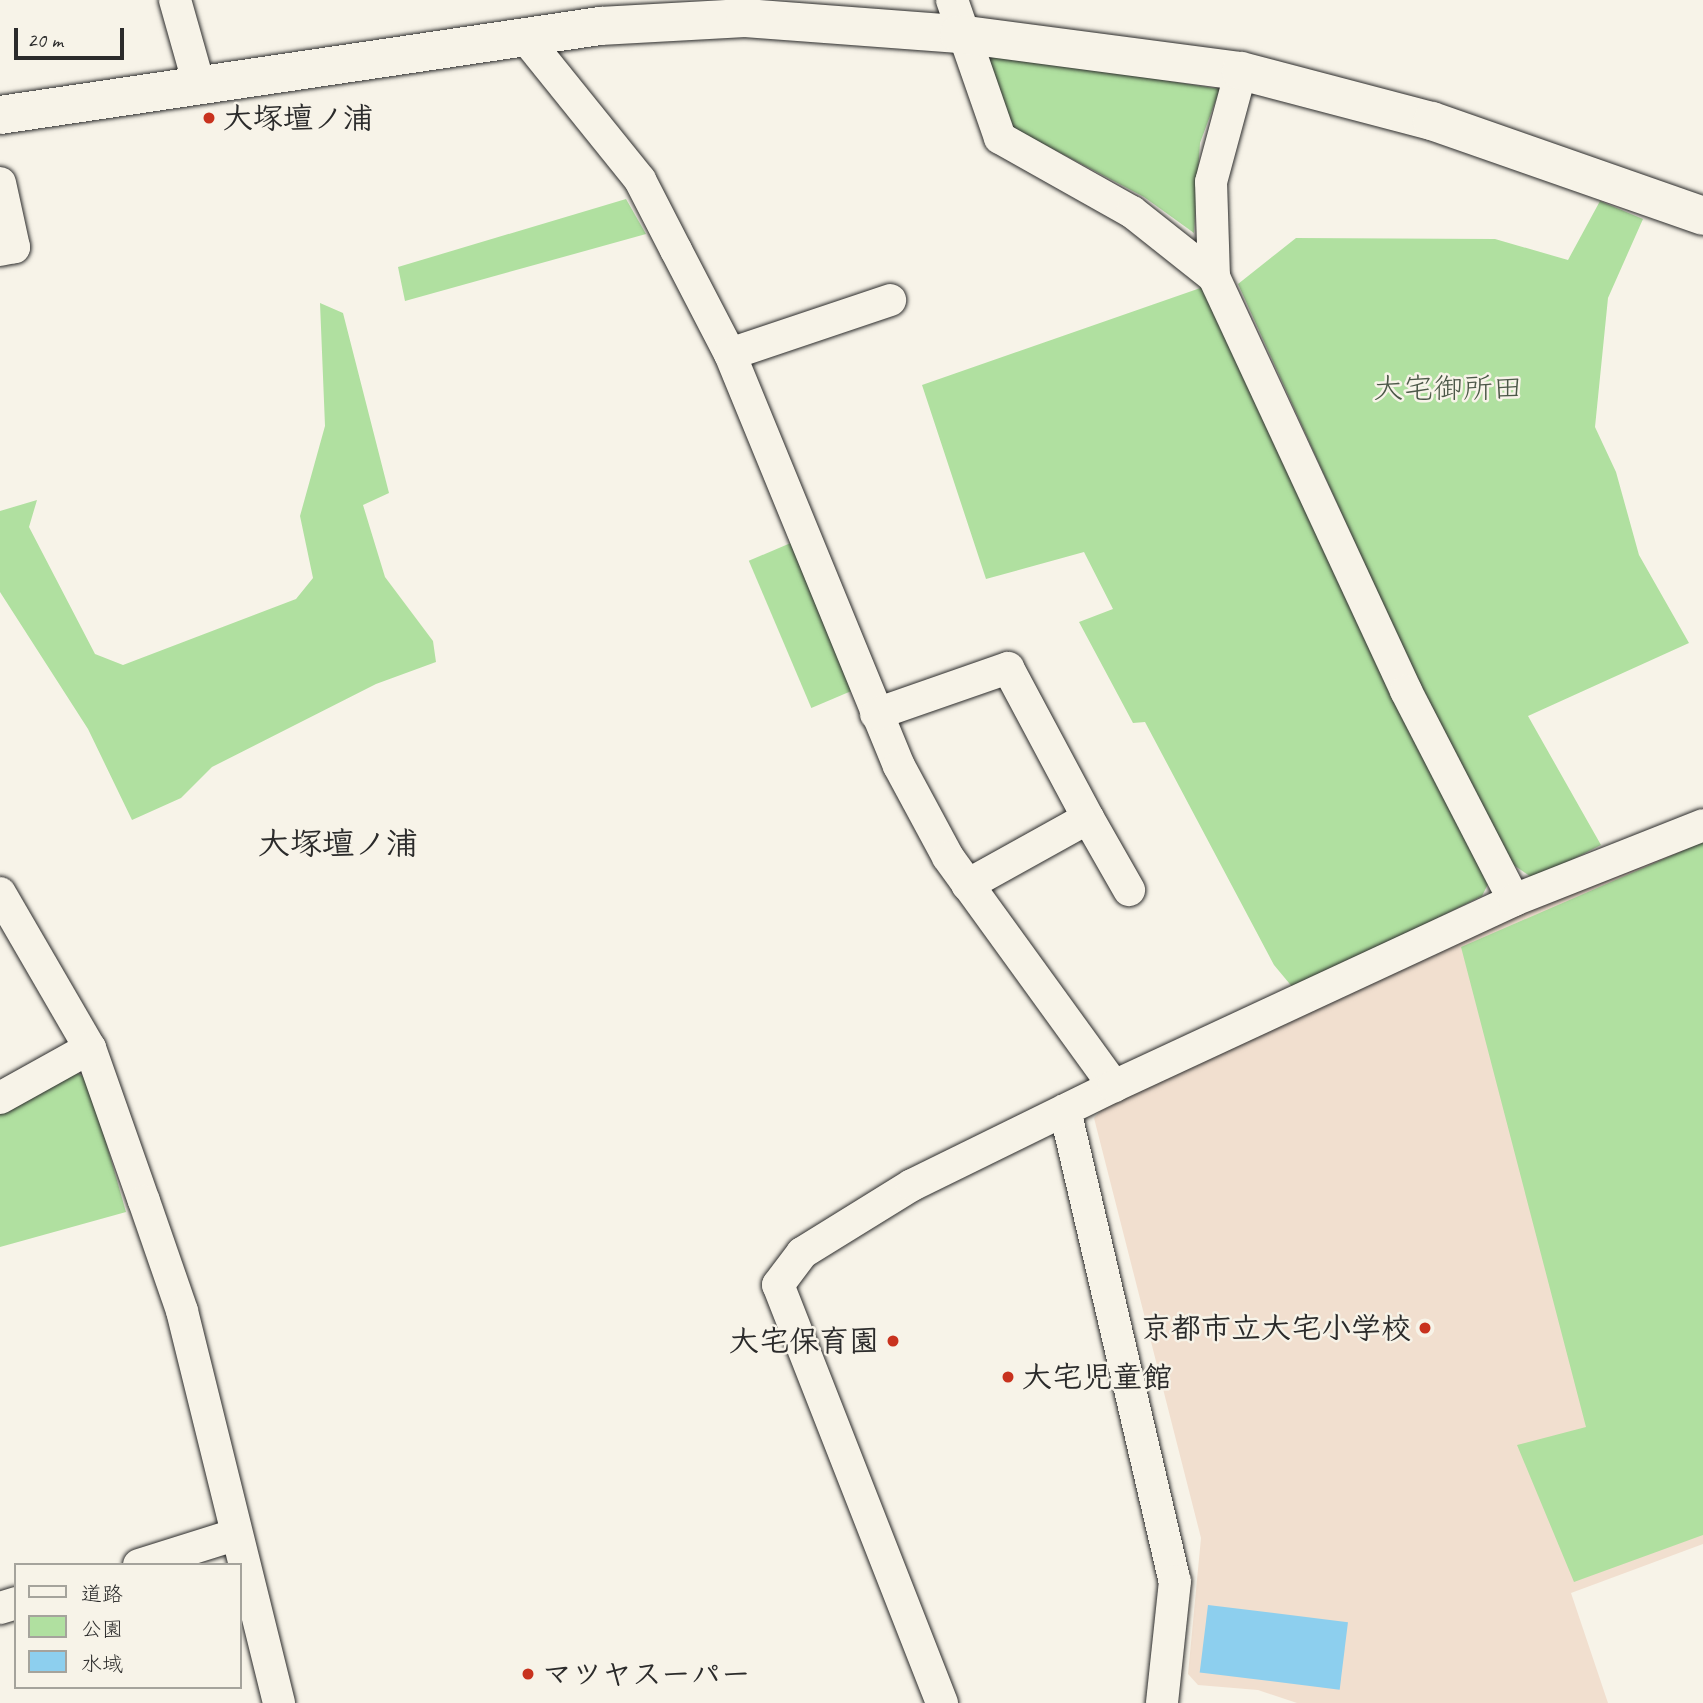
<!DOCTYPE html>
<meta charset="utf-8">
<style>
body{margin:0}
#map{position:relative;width:1703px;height:1703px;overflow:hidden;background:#f7f3e8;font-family:Caveat,"Klee One",sans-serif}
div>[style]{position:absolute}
.built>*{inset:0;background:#f1dfcf}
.green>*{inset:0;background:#b0e0a0;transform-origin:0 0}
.water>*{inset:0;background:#8dcfee;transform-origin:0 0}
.roads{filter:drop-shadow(0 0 2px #2b2b2b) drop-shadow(0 0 2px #2b2b2b)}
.street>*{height:32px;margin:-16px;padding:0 16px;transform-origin:16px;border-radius:16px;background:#f7f3e8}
.secondary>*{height:38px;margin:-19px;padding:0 19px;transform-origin:19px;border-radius:19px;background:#f7f3e8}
.dots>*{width:19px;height:19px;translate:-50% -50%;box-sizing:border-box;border:4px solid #f7f3e8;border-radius:50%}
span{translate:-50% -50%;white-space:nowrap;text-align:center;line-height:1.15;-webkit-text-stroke:5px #f7f3e8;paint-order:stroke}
.poi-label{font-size:30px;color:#2b2b2b;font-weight:700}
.left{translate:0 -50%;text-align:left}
.right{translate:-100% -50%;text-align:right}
.park-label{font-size:30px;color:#4c5848}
.neighbourhood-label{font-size:32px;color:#2b2b2b;font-weight:700}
.legend{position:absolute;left:14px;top:1563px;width:228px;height:126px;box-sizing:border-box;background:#f7f3e8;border:2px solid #a5a39c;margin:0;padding:9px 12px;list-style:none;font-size:21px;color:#2b2b2b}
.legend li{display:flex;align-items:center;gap:14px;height:35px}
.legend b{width:35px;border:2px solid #a5a39c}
.scale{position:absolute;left:14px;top:28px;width:110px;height:32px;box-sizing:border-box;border:4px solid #2b2b2b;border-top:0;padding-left:9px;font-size:21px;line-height:24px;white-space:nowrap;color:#2b2b2b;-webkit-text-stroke:5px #f7f3e8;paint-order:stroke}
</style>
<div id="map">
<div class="built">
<div style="clip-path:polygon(1703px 833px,1703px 1544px,1571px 1593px,1608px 1703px,1297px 1703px,1258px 1690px,1198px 1685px,1188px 1674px,1201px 1538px,1094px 1118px,1111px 1100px,1186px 1061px)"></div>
</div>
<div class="green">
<div style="clip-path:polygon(977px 51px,1220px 89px,1200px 143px,1194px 233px,1144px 197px,1002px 122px)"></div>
<div style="clip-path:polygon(626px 199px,646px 234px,405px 301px,398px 267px)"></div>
<div style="clip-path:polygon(1600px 201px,1643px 219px,1608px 298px,1595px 427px,1616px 472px,1639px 555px,1689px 643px,1528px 716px,1601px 845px,1534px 879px,1508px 861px,1444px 740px,1238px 284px,1296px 238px,1495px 239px,1568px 260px)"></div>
<div style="clip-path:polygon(1209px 285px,1489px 882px,1482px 896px,1294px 989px,1274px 965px,1145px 722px,1133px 723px,1079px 622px,1113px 609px,1084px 552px,986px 579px,922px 385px)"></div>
<div style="clip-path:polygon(320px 303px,343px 313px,389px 493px,363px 505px,385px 577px,433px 641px,436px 662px,376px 684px,212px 767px,181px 798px,132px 820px,88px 729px,0 592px,0 511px,37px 500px,29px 527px,95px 654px,123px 665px,296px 599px,313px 578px,300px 516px,325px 426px)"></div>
<div style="left:793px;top:542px;width:160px;height:48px;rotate:67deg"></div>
<div style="clip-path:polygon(1703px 842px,1703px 1535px,1574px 1582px,1517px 1445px,1586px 1427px,1461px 947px)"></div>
<div style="clip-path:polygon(73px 1071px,88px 1079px,126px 1212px,0 1247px,0 1109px)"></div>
</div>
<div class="water">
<div style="left:1208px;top:1605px;width:141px;height:68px;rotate:7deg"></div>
</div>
<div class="roads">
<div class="street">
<div style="left:175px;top:0;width:88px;rotate:74.2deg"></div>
<div style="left:952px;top:0;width:146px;rotate:70.8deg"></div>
<div style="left:1000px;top:138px;width:151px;rotate:29.3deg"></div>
<div style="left:1132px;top:212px;width:105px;rotate:38.4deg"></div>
<div style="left:1214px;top:277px;width:456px;rotate:65.1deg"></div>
<div style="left:1406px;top:691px;width:235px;rotate:62.7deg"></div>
<div style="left:524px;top:36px;width:185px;rotate:51.1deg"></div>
<div style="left:640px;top:180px;width:79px;rotate:62.8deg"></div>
<div style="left:676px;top:250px;width:117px;rotate:62.6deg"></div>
<div style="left:730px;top:354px;width:445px;rotate:67.7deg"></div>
<div style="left:899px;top:766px;width:103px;rotate:61.7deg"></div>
<div style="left:948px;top:857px;width:283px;rotate:54.1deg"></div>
<div style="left:0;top:183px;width:66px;rotate:77.7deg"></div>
<div style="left:14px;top:247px;width:14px;rotate:168deg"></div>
<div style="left:1214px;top:277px;width:95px;rotate:-91.8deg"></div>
<div style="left:1211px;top:182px;width:115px;rotate:-74.9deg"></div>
<div style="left:730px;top:354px;width:169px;rotate:-18.6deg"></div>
<div style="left:876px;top:714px;width:140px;rotate:-19.2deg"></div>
<div style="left:1008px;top:668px;width:170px;rotate:61.9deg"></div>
<div style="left:1088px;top:818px;width:138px;rotate:151deg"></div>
<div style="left:1088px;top:818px;width:83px;rotate:60.3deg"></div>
<div style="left:0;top:893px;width:179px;rotate:59.9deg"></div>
<div style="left:90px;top:1048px;width:162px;rotate:70.6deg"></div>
<div style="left:144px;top:1201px;width:116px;rotate:70.9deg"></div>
<div style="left:182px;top:1311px;width:404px;rotate:76.1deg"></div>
<div style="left:0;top:1098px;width:103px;rotate:-29.1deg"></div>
<div style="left:1065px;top:1110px;width:484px;rotate:76.9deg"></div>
<div style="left:1175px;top:1581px;width:123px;rotate:96.1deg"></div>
<div style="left:139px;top:1565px;width:100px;rotate:-17.5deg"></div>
<div style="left:0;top:1608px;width:17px;rotate:-17deg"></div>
<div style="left:942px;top:1703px;width:449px;rotate:-111.4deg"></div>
<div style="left:778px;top:1285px;width:40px;rotate:-53deg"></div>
<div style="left:802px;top:1253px;width:129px;rotate:-31.7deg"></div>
<div style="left:912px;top:1185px;width:225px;rotate:-26.1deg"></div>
<div style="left:1114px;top:1086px;width:441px;rotate:-24.9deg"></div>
<div style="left:1514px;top:900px;width:203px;rotate:-21.6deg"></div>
</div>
<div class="secondary">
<div style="left:0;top:115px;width:607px;rotate:-8.44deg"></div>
<div style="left:600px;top:26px;width:145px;rotate:-3.2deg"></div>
<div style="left:745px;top:18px;width:215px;rotate:4.3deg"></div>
<div style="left:959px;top:34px;width:284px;rotate:7.5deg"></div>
<div style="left:1241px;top:71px;width:197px;rotate:14.7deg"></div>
<div style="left:1432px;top:121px;width:287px;rotate:19.3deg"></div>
</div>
</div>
<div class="dots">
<div style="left:209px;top:118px;background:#c8321e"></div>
<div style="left:1425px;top:1328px;background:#c8321e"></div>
<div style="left:893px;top:1341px;background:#c8321e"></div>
<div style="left:1008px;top:1377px;background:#c8321e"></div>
<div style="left:528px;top:1674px;background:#c8321e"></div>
</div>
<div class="poi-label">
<span class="left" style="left:223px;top:118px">大塚壇ノ浦</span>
<span class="right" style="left:1411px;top:1328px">京都市立大宅小学校</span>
<span class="right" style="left:879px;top:1341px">大宅保育園</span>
<span class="left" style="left:1022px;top:1377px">大宅児童館</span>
<span class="left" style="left:542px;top:1674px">マツヤスーパー</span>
</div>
<div class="park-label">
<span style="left:1448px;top:388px">大宅御所田</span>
</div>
<div class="neighbourhood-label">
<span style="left:338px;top:844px">大塚壇ノ浦</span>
</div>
<ul class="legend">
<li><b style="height:9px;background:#f7f3e8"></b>道路</li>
<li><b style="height:19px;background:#b0e0a0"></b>公園</li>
<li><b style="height:19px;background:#8dcfee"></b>水域</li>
</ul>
<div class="scale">20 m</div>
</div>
